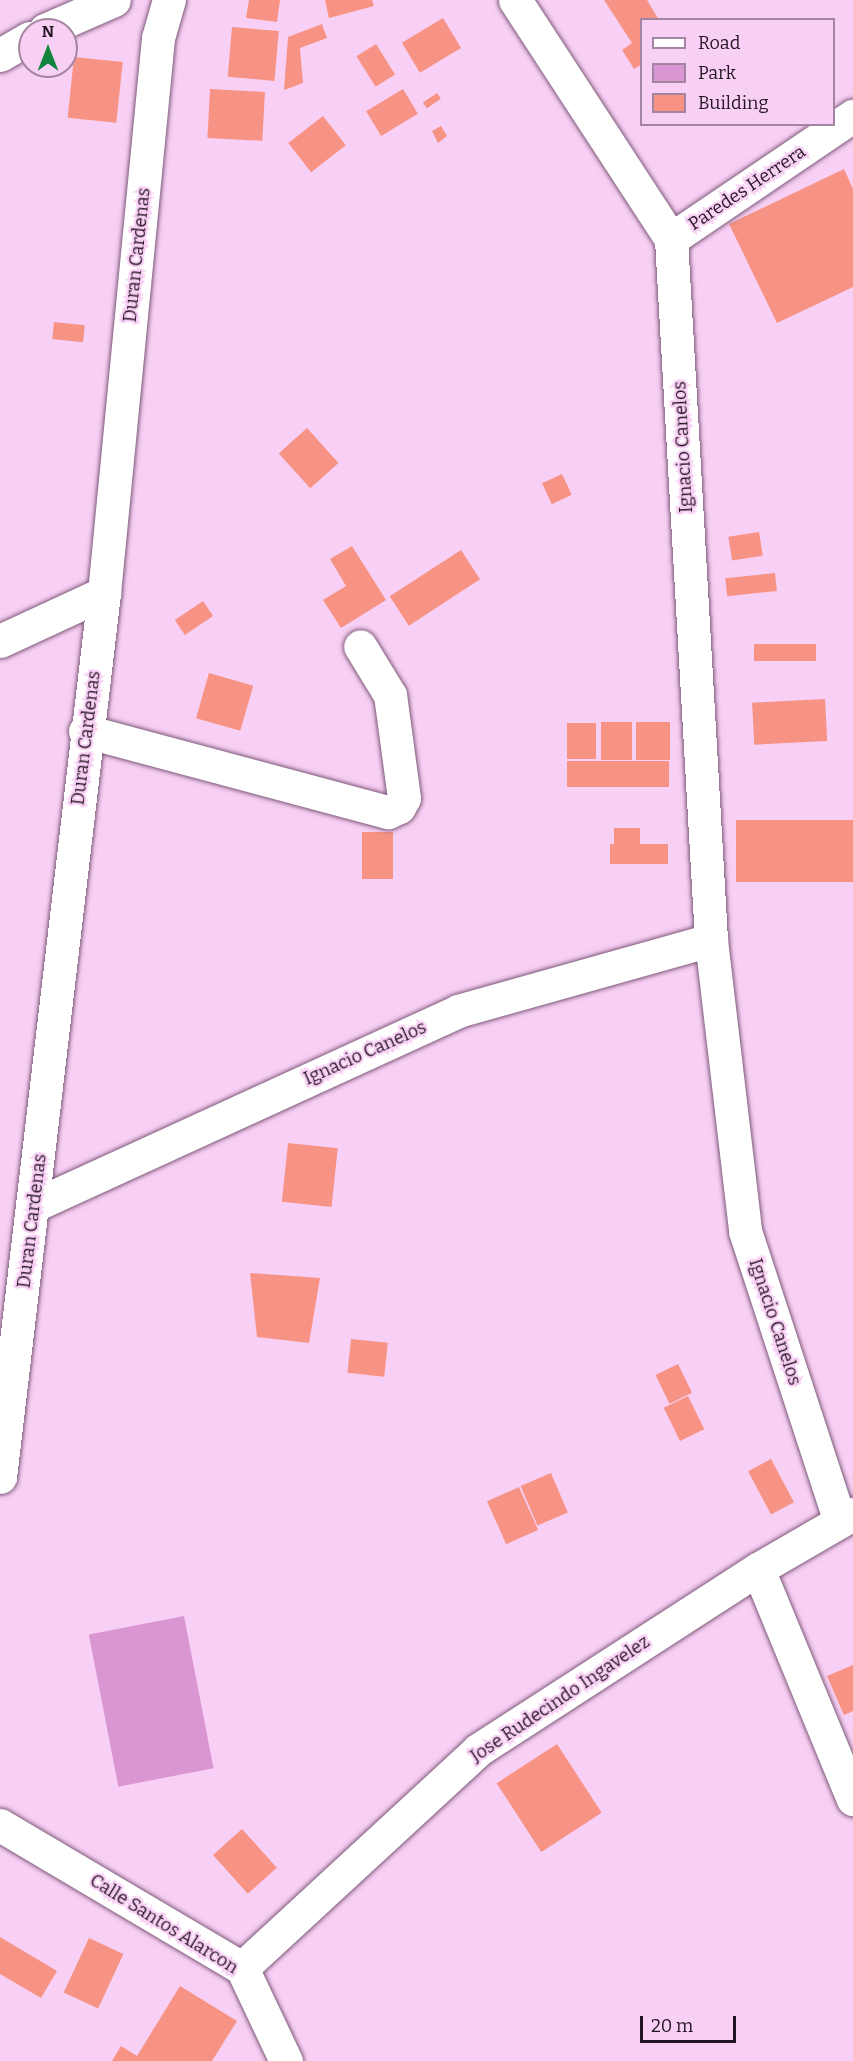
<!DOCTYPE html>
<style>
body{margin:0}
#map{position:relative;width:853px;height:2061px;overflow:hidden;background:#f9d0f5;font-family:Bitter,serif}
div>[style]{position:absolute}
.green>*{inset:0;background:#d996d3;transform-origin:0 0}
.building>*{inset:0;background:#f69384;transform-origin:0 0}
.roads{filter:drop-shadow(0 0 2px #7d5a7a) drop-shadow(0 0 2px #7d5a7a)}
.minor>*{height:33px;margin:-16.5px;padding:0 16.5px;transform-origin:16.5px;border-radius:16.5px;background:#fff}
.tertiary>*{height:33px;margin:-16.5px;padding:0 16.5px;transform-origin:16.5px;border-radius:16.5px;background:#fff}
span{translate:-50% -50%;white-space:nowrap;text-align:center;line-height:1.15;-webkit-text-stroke:4.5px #f9d0f5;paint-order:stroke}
.street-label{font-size:18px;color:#241523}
.legend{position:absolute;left:640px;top:18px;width:195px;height:108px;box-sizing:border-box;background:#f9d0f5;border:2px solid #a485a1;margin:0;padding:8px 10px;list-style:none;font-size:18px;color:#241523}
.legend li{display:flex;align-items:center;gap:12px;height:30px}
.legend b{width:30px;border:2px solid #a485a1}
.north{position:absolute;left:18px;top:18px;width:60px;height:60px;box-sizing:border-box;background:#f9d0f5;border:2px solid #a485a1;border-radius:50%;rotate:0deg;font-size:16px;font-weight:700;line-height:24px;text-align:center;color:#241523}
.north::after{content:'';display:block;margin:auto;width:21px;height:27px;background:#11843d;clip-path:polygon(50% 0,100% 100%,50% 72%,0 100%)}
.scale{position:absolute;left:640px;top:2016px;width:96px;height:27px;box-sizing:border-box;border:3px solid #241523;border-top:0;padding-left:8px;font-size:18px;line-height:21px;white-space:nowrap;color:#241523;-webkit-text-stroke:4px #f9d0f5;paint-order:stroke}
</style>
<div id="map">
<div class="green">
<div style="left:184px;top:1616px;width:155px;height:97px;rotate:79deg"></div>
</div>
<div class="building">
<div style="clip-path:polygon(249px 0,280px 0,277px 22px,246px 18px)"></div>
<div style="clip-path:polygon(325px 0,372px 0,374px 6px,329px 18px)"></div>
<div style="clip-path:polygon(604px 0,647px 0,659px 20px,642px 20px,642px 64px,634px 69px,622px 50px,632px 43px)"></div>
<div style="left:443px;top:18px;width:35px;height:48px;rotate:59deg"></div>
<div style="clip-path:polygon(322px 24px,327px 38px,300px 48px,303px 83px,284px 90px,288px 37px)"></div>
<div style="left:232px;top:27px;width:47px;height:50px;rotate:5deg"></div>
<div style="left:376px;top:44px;width:36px;height:23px;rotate:58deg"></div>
<div style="left:74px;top:57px;width:49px;height:61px;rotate:6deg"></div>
<div style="left:210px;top:89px;width:55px;height:49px;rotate:3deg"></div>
<div style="left:403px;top:89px;width:29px;height:43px;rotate:59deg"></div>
<div style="left:437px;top:93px;width:7px;height:17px;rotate:56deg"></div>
<div style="left:323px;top:116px;width:37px;height:44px;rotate:52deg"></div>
<div style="clip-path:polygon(441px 126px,447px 136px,438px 143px,432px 131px)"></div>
<div style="clip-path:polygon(844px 169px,853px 189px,853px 287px,777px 323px,729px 224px)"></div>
<div style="left:54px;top:322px;width:31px;height:17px;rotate:6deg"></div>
<div style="left:307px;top:428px;width:47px;height:38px;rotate:48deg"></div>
<div style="left:562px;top:474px;width:23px;height:22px;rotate:65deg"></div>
<div style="left:759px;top:532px;width:24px;height:31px;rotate:81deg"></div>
<div style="clip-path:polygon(352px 546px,386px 600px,341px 628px,323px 600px,346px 586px,330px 559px)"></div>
<div style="left:461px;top:550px;width:35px;height:85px;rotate:57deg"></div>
<div style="left:775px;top:573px;width:18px;height:50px;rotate:84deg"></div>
<div style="left:203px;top:601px;width:18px;height:34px;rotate:56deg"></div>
<div style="left:754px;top:644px;width:62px;height:17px"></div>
<div style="left:209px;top:673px;width:46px;height:47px;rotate:16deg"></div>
<div style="left:825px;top:699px;width:42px;height:73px;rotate:87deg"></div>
<div style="left:632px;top:722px;width:38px;height:31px;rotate:90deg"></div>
<div style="left:636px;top:722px;width:34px;height:38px"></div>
<div style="left:567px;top:723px;width:29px;height:36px"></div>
<div style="left:567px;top:761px;width:102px;height:26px"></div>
<div style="left:853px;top:820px;width:62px;height:117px;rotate:90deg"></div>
<div style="left:640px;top:828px;width:16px;height:26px;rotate:90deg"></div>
<div style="left:362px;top:832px;width:31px;height:47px"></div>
<div style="left:668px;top:844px;width:20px;height:58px;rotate:90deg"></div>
<div style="left:288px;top:1143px;width:50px;height:59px;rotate:6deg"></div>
<div style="clip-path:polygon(250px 1273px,320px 1278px,309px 1343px,257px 1337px)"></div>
<div style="left:351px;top:1339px;width:37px;height:34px;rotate:6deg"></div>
<div style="left:678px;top:1364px;width:32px;height:25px;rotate:64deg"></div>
<div style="left:688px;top:1396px;width:37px;height:27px;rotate:64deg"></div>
<div style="left:771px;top:1459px;width:49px;height:26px;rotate:62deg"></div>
<div style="left:551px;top:1473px;width:43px;height:33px;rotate:67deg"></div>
<div style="left:519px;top:1487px;width:47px;height:35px;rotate:66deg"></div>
<div style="clip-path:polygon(853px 1665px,853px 1711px,844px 1715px,827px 1676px)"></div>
<div style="left:557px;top:1744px;width:82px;height:72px;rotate:57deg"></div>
<div style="left:242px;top:1829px;width:52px;height:39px;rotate:48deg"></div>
<div style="clip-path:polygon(0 1937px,57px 1971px,41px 1998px,0 1974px)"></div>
<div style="left:89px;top:1938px;width:38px;height:60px;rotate:25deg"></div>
<div style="clip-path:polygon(180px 1986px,237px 2021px,212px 2061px,112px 2061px,121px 2046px,137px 2056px)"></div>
</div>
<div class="roads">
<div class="minor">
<div style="left:515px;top:0;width:285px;rotate:56.9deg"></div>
<div style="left:671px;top:239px;width:702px;rotate:86.73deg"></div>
<div style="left:711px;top:940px;width:293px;rotate:83.3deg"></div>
<div style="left:745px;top:1231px;width:305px;rotate:71.9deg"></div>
<div style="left:45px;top:30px;width:75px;rotate:-23.5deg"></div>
<div style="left:0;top:55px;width:34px;rotate:-30deg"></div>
<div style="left:671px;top:239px;width:220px;rotate:-34.1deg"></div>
<div style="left:0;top:641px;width:115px;rotate:-24.8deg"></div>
<div style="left:85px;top:731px;width:314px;rotate:15deg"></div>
<div style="left:388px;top:812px;width:12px;rotate:-24deg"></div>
<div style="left:399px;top:807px;width:10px;rotate:-61deg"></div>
<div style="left:404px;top:798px;width:104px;rotate:-97.7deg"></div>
<div style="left:390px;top:695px;width:57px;rotate:-121.5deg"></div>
<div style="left:35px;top:1205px;width:465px;rotate:-24.6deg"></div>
<div style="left:458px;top:1011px;width:263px;rotate:-15.7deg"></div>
<div style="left:758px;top:1569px;width:249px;rotate:67.6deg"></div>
<div style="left:0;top:1825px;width:281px;rotate:30.6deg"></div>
<div style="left:242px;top:1968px;width:103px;rotate:64.7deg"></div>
<div style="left:242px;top:1968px;width:321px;rotate:-42.7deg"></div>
<div style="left:478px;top:1750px;width:333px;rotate:-32.9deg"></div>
<div style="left:758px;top:1569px;width:110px;rotate:-30.1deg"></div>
</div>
<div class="tertiary">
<div style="left:0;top:1477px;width:890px;rotate:-83.29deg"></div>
<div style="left:104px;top:593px;width:558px;rotate:-84.44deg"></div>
<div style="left:158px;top:38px;width:40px;rotate:-74deg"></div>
</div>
</div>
<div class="street-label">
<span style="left:747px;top:188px;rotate:-34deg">Paredes Herrera</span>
<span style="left:137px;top:255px;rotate:-84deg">Duran Cardenas</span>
<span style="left:683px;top:447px;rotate:-93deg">Ignacio Canelos</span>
<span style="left:86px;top:738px;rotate:-83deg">Duran Cardenas</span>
<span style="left:365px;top:1053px;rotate:-24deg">Ignacio Canelos</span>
<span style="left:32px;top:1221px;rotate:-83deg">Duran Cardenas</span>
<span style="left:775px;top:1322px;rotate:72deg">Ignacio Canelos</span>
<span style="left:560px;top:1699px;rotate:-34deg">Jose Rudecindo Ingavelez</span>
<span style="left:164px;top:1924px;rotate:32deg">Calle Santos Alarcon</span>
</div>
<ul class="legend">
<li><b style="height:8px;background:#fff"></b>Road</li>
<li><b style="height:16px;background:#d996d3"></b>Park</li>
<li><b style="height:16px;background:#f69384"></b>Building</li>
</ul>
<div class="north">N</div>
<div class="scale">20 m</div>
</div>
